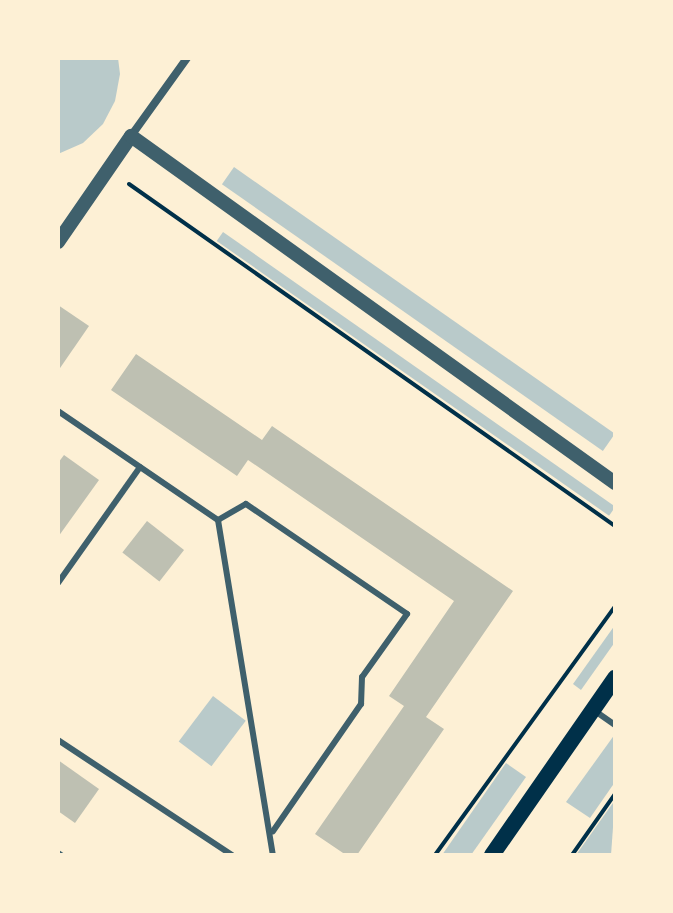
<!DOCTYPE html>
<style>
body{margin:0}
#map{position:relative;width:673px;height:913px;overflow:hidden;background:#fdf0d5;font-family:"IBM Plex Sans",sans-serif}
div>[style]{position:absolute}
.green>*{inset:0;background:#b9caca;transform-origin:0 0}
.building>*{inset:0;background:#bec0b2;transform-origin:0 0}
.path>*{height:4px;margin:-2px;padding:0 2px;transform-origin:2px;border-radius:2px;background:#003049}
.service>*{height:6px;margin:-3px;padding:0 3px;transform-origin:3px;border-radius:3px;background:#3f606c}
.minor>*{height:8px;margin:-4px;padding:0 4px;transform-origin:4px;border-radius:4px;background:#3f606c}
.tertiary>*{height:14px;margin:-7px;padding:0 7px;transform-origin:7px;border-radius:7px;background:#3f606c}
.secondary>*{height:16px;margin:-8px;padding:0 8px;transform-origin:8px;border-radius:8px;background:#003049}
span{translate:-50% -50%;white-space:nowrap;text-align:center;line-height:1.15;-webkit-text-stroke:7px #fdf0d5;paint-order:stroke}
.frame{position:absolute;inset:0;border:60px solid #fdf0d5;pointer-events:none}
</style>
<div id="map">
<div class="green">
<div style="clip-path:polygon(58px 58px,118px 58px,120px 74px,115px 101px,103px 124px,83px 143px,58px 154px)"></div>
<div style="left:234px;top:167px;width:465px;height:21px;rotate:35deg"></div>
<div style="left:223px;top:232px;width:479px;height:11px;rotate:35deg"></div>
<div style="clip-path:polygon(615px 625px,615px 642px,581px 690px,573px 684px)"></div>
<div style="left:213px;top:696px;width:41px;height:57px;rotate:37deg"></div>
<div style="clip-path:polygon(615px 734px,615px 782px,590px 818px,566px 802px)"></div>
<div style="clip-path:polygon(506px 763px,526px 777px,471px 855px,442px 855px)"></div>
<div style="clip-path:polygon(615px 800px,611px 855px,576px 855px)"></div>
</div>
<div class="building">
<div style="clip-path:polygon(58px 305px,89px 326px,58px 371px)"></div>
<div style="clip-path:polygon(136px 354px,262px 440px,272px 426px,513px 591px,426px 717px,444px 729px,357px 855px,346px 855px,315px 834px,404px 706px,389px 696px,454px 601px,248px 460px,237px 476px,111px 390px)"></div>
<div style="clip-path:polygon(64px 455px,99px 480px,58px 537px,58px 463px)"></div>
<div style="left:147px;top:521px;width:47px;height:40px;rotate:38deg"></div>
<div style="clip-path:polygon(58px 760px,99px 789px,75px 823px,58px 811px)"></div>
</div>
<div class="path">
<div style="left:129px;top:184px;width:594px;rotate:35.13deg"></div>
<div style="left:435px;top:855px;width:307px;rotate:-54.1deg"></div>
<div style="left:572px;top:855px;width:75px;rotate:-54.8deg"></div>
</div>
<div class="service">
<div style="left:58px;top:411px;width:194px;rotate:34.3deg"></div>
<div style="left:218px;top:520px;width:339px;rotate:80.7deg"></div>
<div style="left:218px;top:520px;width:32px;rotate:-30deg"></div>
<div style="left:246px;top:504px;width:195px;rotate:34.3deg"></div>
<div style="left:407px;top:614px;width:77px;rotate:125.5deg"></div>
<div style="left:362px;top:677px;width:27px;rotate:92deg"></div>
<div style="left:361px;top:704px;width:155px;rotate:124.7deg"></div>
<div style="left:58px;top:583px;width:142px;rotate:-54.7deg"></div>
<div style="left:595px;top:711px;width:24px;rotate:35deg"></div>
<div style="left:58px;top:740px;width:209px;rotate:33.5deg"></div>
<div style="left:58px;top:853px;width:4px;rotate:34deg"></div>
</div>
<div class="minor">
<div style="left:131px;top:136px;width:96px;rotate:-54.3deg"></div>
</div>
<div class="tertiary">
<div style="left:58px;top:242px;width:129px;rotate:-55.4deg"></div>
<div style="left:131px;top:136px;width:596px;rotate:35.64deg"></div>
</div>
<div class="secondary">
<div style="left:492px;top:855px;width:216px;rotate:-55.2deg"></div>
</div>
<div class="frame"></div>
</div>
